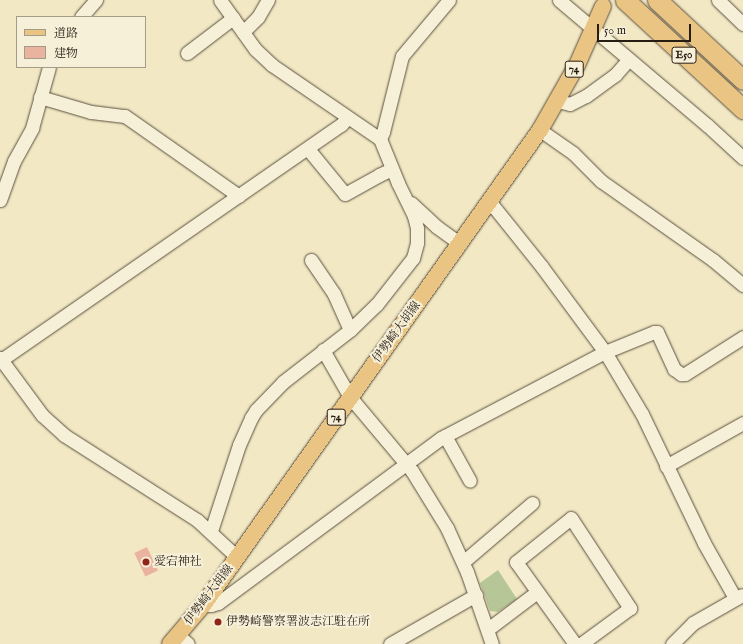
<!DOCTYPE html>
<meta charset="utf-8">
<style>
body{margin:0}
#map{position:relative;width:743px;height:644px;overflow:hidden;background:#f2e8c4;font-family:"IM FELL English","Noto Serif JP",serif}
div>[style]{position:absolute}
.green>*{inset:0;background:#b7c697}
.building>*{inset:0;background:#eab3a0;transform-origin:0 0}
.roads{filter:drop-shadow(0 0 1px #5a4f3e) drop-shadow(0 0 1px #5a4f3e)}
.minor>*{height:13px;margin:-6.5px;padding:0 6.5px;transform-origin:6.5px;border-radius:6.5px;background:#f7f0d9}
.major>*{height:16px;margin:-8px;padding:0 8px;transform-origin:8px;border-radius:8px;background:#e9c482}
.highway>*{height:19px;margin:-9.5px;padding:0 9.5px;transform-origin:9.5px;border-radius:9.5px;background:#e9c482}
.dots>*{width:11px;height:11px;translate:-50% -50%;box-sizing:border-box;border:2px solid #f7f0d9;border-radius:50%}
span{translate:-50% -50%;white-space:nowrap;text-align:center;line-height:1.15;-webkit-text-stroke:4px #f7f0d9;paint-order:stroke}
.shield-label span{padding:1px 3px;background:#f7f0d9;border:1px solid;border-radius:3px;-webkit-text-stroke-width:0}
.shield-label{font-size:11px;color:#271c12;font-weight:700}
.street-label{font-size:12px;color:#271c12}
.poi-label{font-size:12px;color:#271c12}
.left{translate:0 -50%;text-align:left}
.legend{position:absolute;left:16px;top:16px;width:130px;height:52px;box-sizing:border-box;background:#f7f0d9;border:1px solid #a49b89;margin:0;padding:5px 7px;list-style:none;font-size:12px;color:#271c12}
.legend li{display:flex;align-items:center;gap:8px;height:20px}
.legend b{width:20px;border:1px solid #a49b89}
.scale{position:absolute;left:597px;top:24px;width:94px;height:18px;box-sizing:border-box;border:2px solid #271c12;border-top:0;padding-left:5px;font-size:12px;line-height:14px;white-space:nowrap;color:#271c12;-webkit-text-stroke:3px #f7f0d9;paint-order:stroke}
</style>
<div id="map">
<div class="green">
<div style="clip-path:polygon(498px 570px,517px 599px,498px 612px,490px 611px,480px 583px)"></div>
</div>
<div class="building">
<div style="left:147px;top:547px;width:26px;height:14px;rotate:65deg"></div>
</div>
<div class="roads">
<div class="minor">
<div style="left:559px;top:0;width:194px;rotate:40.2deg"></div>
<div style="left:707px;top:125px;width:49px;rotate:42.5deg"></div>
<div style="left:718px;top:0;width:35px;rotate:44deg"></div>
<div style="left:81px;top:17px;width:23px;rotate:-49deg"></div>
<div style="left:243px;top:32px;width:21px;rotate:-45deg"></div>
<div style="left:258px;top:17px;width:20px;rotate:-60deg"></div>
<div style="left:187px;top:53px;width:58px;rotate:-37.3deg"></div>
<div style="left:40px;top:97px;width:53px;rotate:16.4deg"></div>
<div style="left:91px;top:112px;width:34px;rotate:7deg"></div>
<div style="left:125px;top:116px;width:139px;rotate:35.1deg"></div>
<div style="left:557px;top:101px;width:13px;rotate:13deg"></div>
<div style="left:570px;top:104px;width:18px;rotate:-27deg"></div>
<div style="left:586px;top:96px;width:36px;rotate:-36deg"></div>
<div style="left:615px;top:75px;width:21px;rotate:-49deg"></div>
<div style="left:540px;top:130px;width:40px;rotate:34.9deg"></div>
<div style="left:573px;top:153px;width:40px;rotate:45deg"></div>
<div style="left:601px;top:181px;width:137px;rotate:35.2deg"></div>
<div style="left:713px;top:260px;width:39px;rotate:40deg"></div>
<div style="left:380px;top:139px;width:8px;rotate:-67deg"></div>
<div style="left:383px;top:132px;width:78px;rotate:-76deg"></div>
<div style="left:402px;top:56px;width:73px;rotate:-50deg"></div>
<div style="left:308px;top:149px;width:58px;rotate:50.6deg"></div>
<div style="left:345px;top:194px;width:39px;rotate:-29deg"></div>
<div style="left:379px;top:175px;width:14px;rotate:-25deg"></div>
<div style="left:0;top:200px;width:41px;rotate:-70.3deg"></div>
<div style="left:14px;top:161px;width:38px;rotate:-61deg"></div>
<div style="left:32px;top:128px;width:63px;rotate:-74.4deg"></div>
<div style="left:490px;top:202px;width:83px;rotate:51.3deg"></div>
<div style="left:542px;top:267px;width:106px;rotate:53.5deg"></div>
<div style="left:605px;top:352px;width:72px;rotate:59.2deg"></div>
<div style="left:642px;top:414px;width:143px;rotate:64.3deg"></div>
<div style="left:704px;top:543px;width:63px;rotate:60.6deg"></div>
<div style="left:411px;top:203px;width:35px;rotate:43deg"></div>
<div style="left:437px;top:227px;width:29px;rotate:36deg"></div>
<div style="left:311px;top:260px;width:41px;rotate:55.9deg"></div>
<div style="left:334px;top:294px;width:39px;rotate:66deg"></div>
<div style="left:323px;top:350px;width:54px;rotate:60.1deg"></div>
<div style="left:350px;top:397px;width:97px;rotate:50deg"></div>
<div style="left:412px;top:471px;width:67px;rotate:58.4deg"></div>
<div style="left:447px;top:528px;width:48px;rotate:65.6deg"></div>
<div style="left:467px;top:572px;width:76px;rotate:70.9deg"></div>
<div style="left:0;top:358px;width:71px;rotate:53.6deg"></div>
<div style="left:42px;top:415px;width:30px;rotate:42deg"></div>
<div style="left:64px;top:435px;width:158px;rotate:32.6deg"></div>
<div style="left:197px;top:520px;width:54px;rotate:42.8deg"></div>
<div style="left:1px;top:360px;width:413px;rotate:-34.7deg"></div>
<div style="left:341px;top:125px;width:9px;rotate:-49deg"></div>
<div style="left:445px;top:436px;width:51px;rotate:60.9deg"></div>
<div style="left:666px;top:466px;width:88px;rotate:-29.2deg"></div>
<div style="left:211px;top:531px;width:90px;rotate:-72deg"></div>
<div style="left:239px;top:445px;width:30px;rotate:-66deg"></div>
<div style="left:251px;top:418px;width:9px;rotate:-58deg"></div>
<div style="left:256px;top:410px;width:39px;rotate:-46deg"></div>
<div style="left:283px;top:382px;width:85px;rotate:-37.8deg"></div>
<div style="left:350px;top:330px;width:37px;rotate:-44deg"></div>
<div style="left:377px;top:304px;width:58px;rotate:-52deg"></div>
<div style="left:413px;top:258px;width:16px;rotate:-75deg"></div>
<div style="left:417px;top:243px;width:15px;rotate:-90deg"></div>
<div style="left:417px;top:228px;width:12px;rotate:-104deg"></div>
<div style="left:414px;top:216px;width:37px;rotate:-116deg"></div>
<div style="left:398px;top:183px;width:48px;rotate:-112.2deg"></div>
<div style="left:380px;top:139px;width:131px;rotate:-145.6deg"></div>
<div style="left:272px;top:65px;width:23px;rotate:-137deg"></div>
<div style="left:255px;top:49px;width:60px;rotate:-125.5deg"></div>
<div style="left:463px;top:562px;width:91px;rotate:-40.5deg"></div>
<div style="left:204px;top:604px;width:7px;rotate:8deg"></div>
<div style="left:211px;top:605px;width:7px;rotate:-16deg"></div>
<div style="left:218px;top:603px;width:277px;rotate:-36.5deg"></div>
<div style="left:441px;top:438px;width:185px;rotate:-27.7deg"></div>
<div style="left:605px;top:352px;width:53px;rotate:-22.2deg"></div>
<div style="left:654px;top:332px;width:3px"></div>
<div style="left:657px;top:332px;width:41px;rotate:65.3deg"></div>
<div style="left:674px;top:369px;width:9px;rotate:36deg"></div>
<div style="left:681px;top:374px;width:4px"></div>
<div style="left:685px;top:374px;width:69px;rotate:-32.5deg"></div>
<div style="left:488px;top:629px;width:61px;rotate:-37.1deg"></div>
<div style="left:178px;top:635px;width:13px;rotate:42deg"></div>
<div style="left:390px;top:644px;width:99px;rotate:-29.7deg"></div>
<div style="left:575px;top:644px;width:101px;rotate:-125.7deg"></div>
<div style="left:516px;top:562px;width:70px;rotate:-38.7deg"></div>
<div style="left:571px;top:518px;width:108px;rotate:56.8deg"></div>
<div style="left:630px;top:608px;width:61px;rotate:143.7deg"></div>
<div style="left:672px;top:644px;width:30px;rotate:-45deg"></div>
<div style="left:693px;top:623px;width:56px;rotate:-29.7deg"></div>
</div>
<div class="major">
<div style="left:170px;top:644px;width:52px;rotate:-49.6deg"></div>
<div style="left:204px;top:604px;width:581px;rotate:-54.67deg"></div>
<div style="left:540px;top:130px;width:75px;rotate:-60.4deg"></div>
<div style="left:577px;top:65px;width:64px;rotate:-66.2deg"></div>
</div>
<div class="highway">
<div style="left:625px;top:0;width:161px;rotate:42.7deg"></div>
<div style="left:657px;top:0;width:117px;rotate:42.9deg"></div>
</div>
</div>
<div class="dots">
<div style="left:146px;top:562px;background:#8f2418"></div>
<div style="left:218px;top:622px;background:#8f2418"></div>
</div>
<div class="shield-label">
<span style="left:684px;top:55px">E50</span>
<span style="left:574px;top:69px">74</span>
<span style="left:336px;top:417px">74</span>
</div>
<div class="street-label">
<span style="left:397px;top:332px;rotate:-54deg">伊勢崎大胡線</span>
<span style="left:209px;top:595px;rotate:-53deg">伊勢崎大胡線</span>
</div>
<div class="poi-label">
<span class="left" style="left:154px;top:562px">愛宕神社</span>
<span class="left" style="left:226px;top:622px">伊勢崎警察署波志江駐在所</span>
</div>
<ul class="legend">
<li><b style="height:5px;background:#e9c482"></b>道路</li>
<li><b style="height:11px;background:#eab3a0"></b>建物</li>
</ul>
<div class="scale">50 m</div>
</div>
